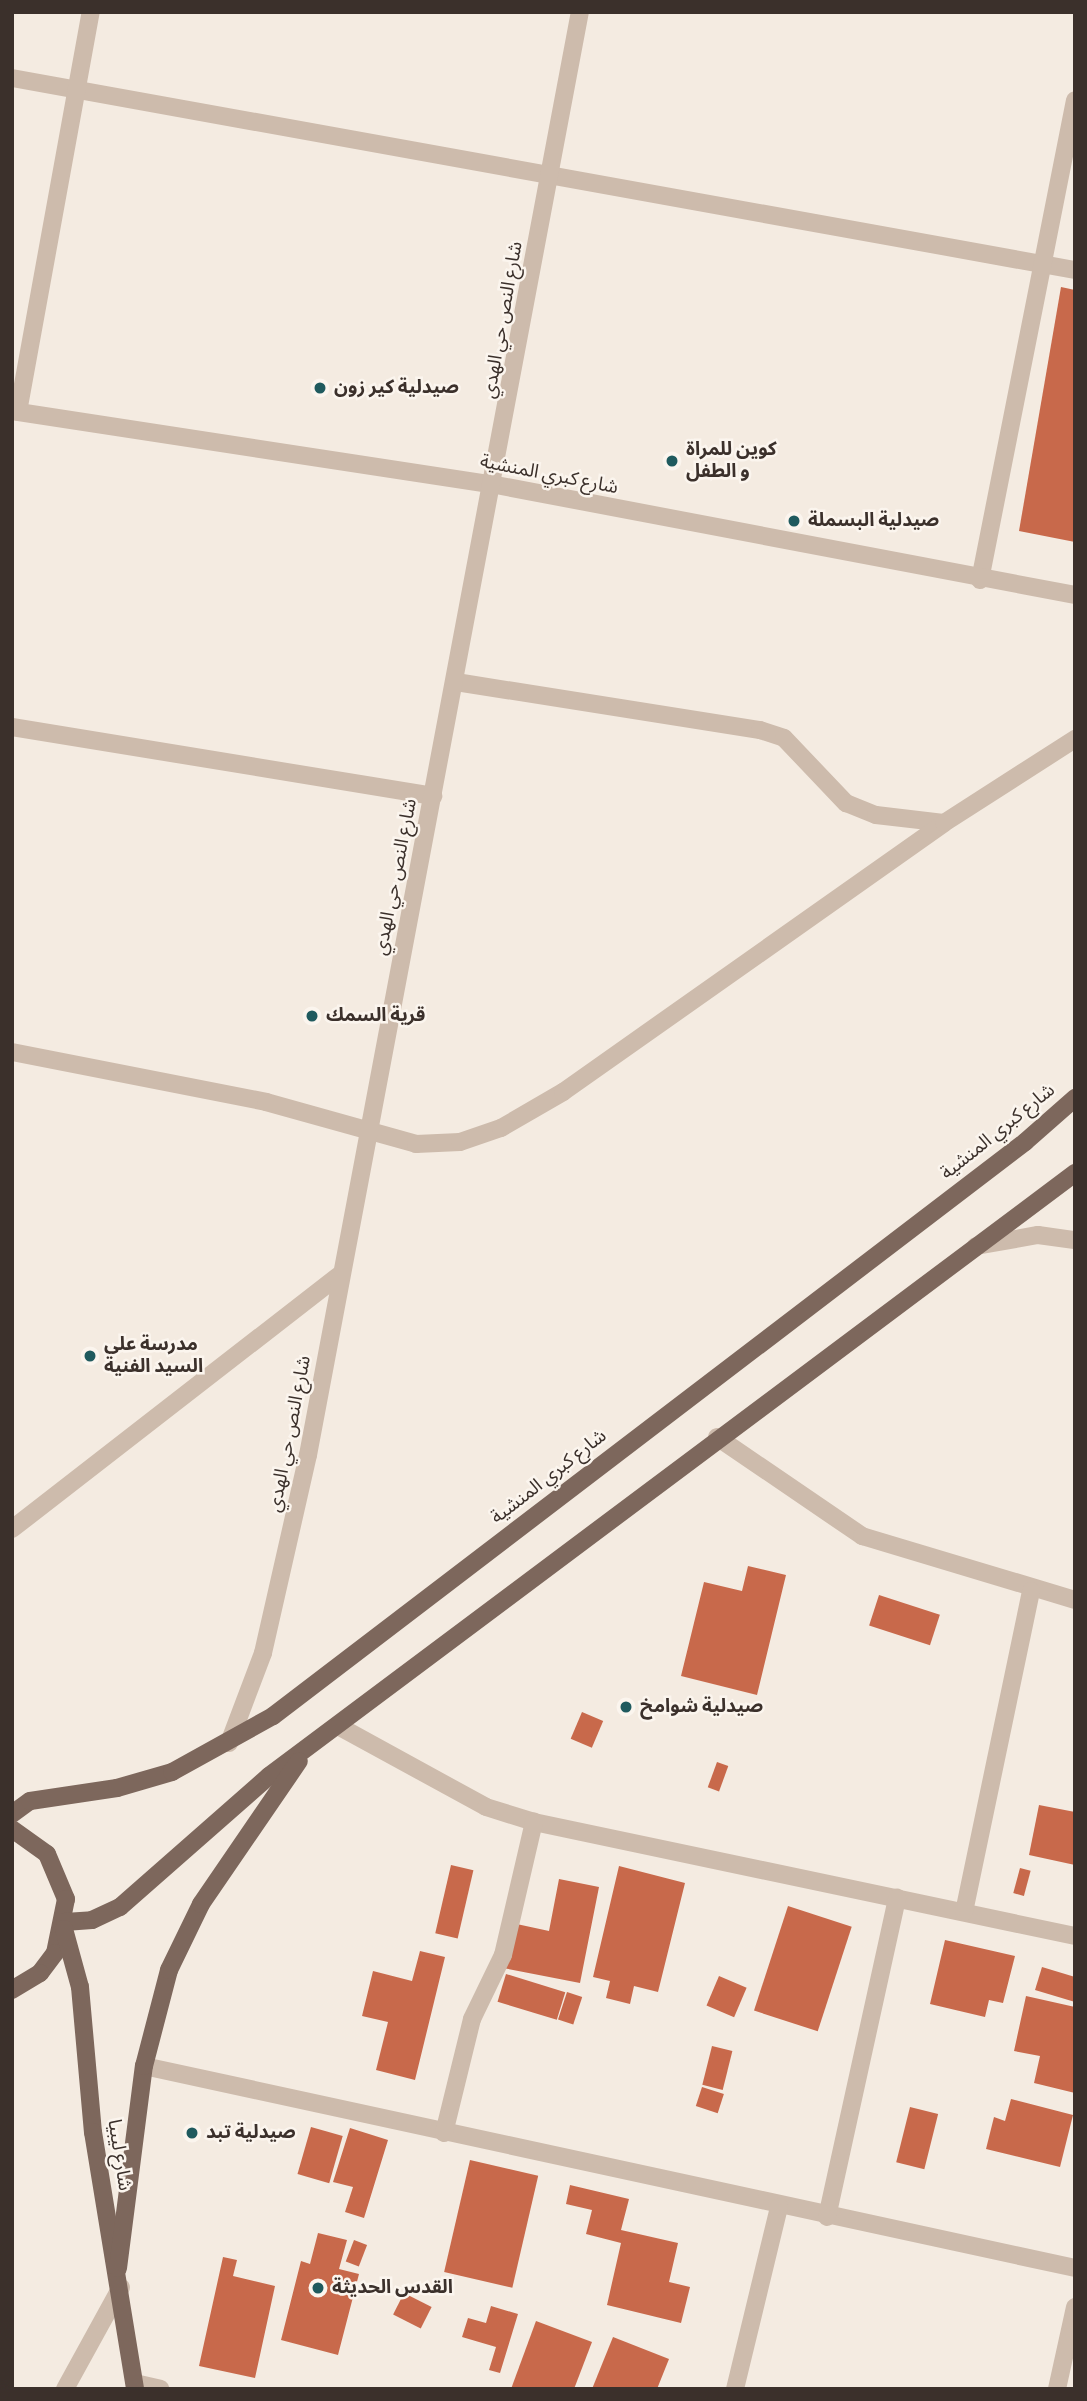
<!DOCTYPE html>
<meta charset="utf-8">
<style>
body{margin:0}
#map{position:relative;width:1087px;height:2401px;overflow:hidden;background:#f4ebe1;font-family:"Source Sans 3","Noto Sans Arabic",sans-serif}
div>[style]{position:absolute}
.building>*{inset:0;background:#c8694b;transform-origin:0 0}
.minor>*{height:18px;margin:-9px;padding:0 9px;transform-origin:9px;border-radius:9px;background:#cdbbac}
.tertiary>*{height:18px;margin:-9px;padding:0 9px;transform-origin:9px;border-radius:9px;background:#cdbbac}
.primary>*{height:18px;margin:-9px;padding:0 9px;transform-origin:9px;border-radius:9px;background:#7d675c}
.dots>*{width:19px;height:19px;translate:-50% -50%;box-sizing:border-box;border:4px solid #fbf5ee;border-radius:50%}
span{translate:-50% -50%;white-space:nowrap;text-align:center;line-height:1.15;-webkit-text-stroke:5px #fbf5ee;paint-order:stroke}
.street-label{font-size:19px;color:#3b302b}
.poi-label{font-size:19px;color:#3b302b;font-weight:700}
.left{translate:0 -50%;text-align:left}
.frame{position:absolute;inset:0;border:14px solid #3b302b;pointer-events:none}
</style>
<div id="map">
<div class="building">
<div style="clip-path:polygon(1061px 287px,1075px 290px,1075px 542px,1019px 531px)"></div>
<div style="clip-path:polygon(748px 1566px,786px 1575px,757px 1695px,681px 1676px,704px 1582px,742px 1591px)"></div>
<div style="left:879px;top:1595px;width:64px;height:32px;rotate:18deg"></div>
<div style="left:582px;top:1712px;width:23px;height:29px;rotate:23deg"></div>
<div style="left:717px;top:1762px;width:12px;height:27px;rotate:20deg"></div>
<div style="clip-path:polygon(1039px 1805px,1075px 1812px,1075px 1865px,1029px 1855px)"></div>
<div style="left:451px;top:1865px;width:23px;height:70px;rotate:13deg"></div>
<div style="clip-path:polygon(619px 1866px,685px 1883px,658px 1992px,634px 1986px,630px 2004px,606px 1998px,610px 1981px,593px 1977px)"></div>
<div style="left:1020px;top:1868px;width:11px;height:26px;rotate:15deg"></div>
<div style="clip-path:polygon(559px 1879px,599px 1887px,580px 1983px,503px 1968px,512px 1923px,549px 1931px)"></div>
<div style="left:788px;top:1906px;width:67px;height:110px;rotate:18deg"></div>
<div style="clip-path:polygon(945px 1940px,1015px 1956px,1003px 2003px,989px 2000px,985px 2017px,930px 2004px)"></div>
<div style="clip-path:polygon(420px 1951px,445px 1957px,415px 2080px,376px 2070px,388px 2022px,362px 2016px,373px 1971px,412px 1981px)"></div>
<div style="clip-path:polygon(1042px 1967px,1075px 1977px,1075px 2002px,1035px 1990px)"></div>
<div style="left:506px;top:1974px;width:62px;height:29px;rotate:17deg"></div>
<div style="left:719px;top:1976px;width:30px;height:32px;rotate:23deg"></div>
<div style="left:567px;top:1992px;width:16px;height:29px;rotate:18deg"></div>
<div style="clip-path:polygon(1026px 1996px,1075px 2007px,1075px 2093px,1034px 2083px,1040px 2056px,1014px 2051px)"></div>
<div style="left:712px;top:2046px;width:21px;height:40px;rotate:14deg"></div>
<div style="left:702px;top:2087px;width:23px;height:20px;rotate:18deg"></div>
<div style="clip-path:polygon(1011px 2099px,1073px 2115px,1060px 2167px,986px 2149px,994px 2117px,1005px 2121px)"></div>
<div style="left:910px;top:2107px;width:29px;height:57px;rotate:14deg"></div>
<div style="left:311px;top:2127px;width:33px;height:49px;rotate:16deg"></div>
<div style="clip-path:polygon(350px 2128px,388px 2140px,364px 2218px,345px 2212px,353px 2187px,333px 2182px)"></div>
<div style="left:470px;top:2160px;width:70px;height:115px;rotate:13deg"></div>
<div style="clip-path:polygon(570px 2185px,629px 2199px,621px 2230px,678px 2243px,669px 2282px,690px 2287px,681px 2323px,607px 2305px,621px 2243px,586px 2234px,592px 2210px,566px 2204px)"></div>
<div style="clip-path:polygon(318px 2233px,347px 2240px,339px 2269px,359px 2274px,338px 2355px,281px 2340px,301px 2261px,310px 2264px)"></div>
<div style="left:354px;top:2240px;width:14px;height:23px;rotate:21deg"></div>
<div style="clip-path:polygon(223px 2257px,237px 2260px,233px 2276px,275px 2286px,255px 2378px,199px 2366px)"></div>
<div style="left:404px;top:2293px;width:31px;height:24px;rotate:27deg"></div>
<div style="clip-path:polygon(491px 2306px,518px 2314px,500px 2373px,489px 2370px,496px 2347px,462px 2337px,468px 2318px,486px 2323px)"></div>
<div style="clip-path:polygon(536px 2321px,592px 2342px,574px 2389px,511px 2389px)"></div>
<div style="clip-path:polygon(613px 2337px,669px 2359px,657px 2389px,592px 2389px)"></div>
</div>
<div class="minor">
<div style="left:12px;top:78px;width:1080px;rotate:10.24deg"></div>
<div style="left:18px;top:412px;width:407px;rotate:-79.7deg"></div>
<div style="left:980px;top:580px;width:489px;rotate:-78.8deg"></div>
<div style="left:456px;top:682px;width:308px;rotate:9deg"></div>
<div style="left:760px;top:730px;width:25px;rotate:18deg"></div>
<div style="left:784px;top:738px;width:90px;rotate:46.4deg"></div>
<div style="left:846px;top:803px;width:32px;rotate:22deg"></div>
<div style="left:876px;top:815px;width:68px;rotate:6.7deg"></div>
<div style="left:12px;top:727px;width:427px;rotate:9.3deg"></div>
<div style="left:976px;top:1246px;width:63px;rotate:-10.1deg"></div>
<div style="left:1038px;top:1235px;width:37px;rotate:8deg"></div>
<div style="left:717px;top:1437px;width:176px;rotate:34.3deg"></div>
<div style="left:862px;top:1536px;width:222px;rotate:16.7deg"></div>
<div style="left:12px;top:1529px;width:414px;rotate:-37.8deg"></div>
<div style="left:340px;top:1727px;width:166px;rotate:28.7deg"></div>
<div style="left:486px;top:1807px;width:50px;rotate:17.4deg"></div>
<div style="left:534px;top:1822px;width:553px;rotate:11.9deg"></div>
<div style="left:964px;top:1912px;width:328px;rotate:-78.2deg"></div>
<div style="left:144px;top:2066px;width:953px;rotate:12.24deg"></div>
<div style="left:444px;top:2133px;width:117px;rotate:-76.2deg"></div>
<div style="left:472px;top:2019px;width:71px;rotate:-64.2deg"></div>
<div style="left:503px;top:1955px;width:137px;rotate:-76.9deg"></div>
<div style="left:827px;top:2217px;width:327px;rotate:-77.6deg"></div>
<div style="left:135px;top:2383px;width:26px;rotate:13deg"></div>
<div style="left:735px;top:2389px;width:187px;rotate:-76.4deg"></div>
<div style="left:1057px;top:2389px;width:84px;rotate:-77.6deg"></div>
</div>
<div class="tertiary">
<div style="left:12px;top:411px;width:490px;rotate:8.7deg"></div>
<div style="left:496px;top:485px;width:589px;rotate:10.76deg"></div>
<div style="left:12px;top:1052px;width:259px;rotate:11.1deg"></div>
<div style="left:266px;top:1102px;width:156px;rotate:15.6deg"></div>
<div style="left:416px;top:1144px;width:44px;rotate:-2.6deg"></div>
<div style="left:460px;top:1142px;width:43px;rotate:-18.9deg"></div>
<div style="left:501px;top:1128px;width:72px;rotate:-30.1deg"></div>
<div style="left:563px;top:1092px;width:466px;rotate:-35.2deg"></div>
<div style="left:944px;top:823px;width:156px;rotate:-32.7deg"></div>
<div style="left:229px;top:1743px;width:96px;rotate:-69.3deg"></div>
<div style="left:263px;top:1653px;width:203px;rotate:-77.2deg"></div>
<div style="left:308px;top:1455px;width:1468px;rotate:-79.33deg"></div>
<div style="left:65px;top:2389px;width:116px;rotate:-61.2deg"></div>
</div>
<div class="primary">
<div style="left:12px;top:1814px;width:22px;rotate:-36deg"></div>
<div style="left:30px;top:1801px;width:88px;rotate:-8.5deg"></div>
<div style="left:117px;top:1788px;width:57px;rotate:-16.2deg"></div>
<div style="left:172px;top:1772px;width:115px;rotate:-29deg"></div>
<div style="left:273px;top:1716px;width:946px;rotate:-37.35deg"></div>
<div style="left:1025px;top:1142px;width:67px;rotate:-41.3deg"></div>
<div style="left:12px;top:1829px;width:43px;rotate:35.5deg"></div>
<div style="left:47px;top:1854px;width:49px;rotate:67.1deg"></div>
<div style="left:66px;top:1899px;width:55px;rotate:101.5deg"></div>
<div style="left:55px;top:1953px;width:25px;rotate:127deg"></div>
<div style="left:40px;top:1973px;width:33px;rotate:149deg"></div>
<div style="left:65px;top:1922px;width:27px;rotate:-4deg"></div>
<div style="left:92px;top:1920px;width:31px;rotate:-25deg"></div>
<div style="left:120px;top:1907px;width:198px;rotate:-41.3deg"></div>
<div style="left:269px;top:1776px;width:1007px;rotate:-36.8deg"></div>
<div style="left:64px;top:1929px;width:60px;rotate:74.6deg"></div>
<div style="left:80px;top:1987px;width:146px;rotate:84.9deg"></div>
<div style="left:93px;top:2132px;width:260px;rotate:80.7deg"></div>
<div style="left:118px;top:2268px;width:204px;rotate:-82.7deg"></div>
<div style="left:144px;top:2066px;width:99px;rotate:-75.4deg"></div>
<div style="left:169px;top:1970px;width:73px;rotate:-64.1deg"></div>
<div style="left:201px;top:1904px;width:173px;rotate:-55.6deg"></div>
</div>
<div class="dots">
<div style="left:320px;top:388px;background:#1f5a5e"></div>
<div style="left:672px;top:461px;background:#1f5a5e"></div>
<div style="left:794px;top:521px;background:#1f5a5e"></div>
<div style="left:312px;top:1016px;background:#1f5a5e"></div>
<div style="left:90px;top:1356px;background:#1f5a5e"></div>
<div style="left:626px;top:1707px;background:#1f5a5e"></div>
<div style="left:192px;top:2133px;background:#1f5a5e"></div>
<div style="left:318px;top:2288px;background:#1f5a5e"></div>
</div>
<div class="street-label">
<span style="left:503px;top:320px;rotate:-80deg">شارع النص حي الهدي</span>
<span style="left:549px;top:475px;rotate:11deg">شارع كبري المنشية</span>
<span style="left:396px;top:877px;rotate:-79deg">شارع النص حي الهدي</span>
<span style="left:998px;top:1132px;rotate:-39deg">شارع كبري المنشية</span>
<span style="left:290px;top:1434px;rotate:-79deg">شارع النص حي الهدي</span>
<span style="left:549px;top:1477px;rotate:-38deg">شارع كبري المنشية</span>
<span style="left:119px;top:2155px;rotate:81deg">شارع ليبيا</span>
</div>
<div class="poi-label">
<span class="left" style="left:334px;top:388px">صيدلية كير زون</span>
<span class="left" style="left:686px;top:461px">كوين للمراة<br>و الطفل</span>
<span class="left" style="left:808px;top:521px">صيدلية البسملة</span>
<span class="left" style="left:326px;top:1016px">قرية السمك</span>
<span class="left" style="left:104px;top:1356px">مدرسة علي<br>السيد الفنية</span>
<span class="left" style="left:640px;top:1707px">صيدلية شوامخ</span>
<span class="left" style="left:206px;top:2133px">صيدلية تبد</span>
<span class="left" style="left:332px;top:2288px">القدس الحديثة</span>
</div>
<div class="frame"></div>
</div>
